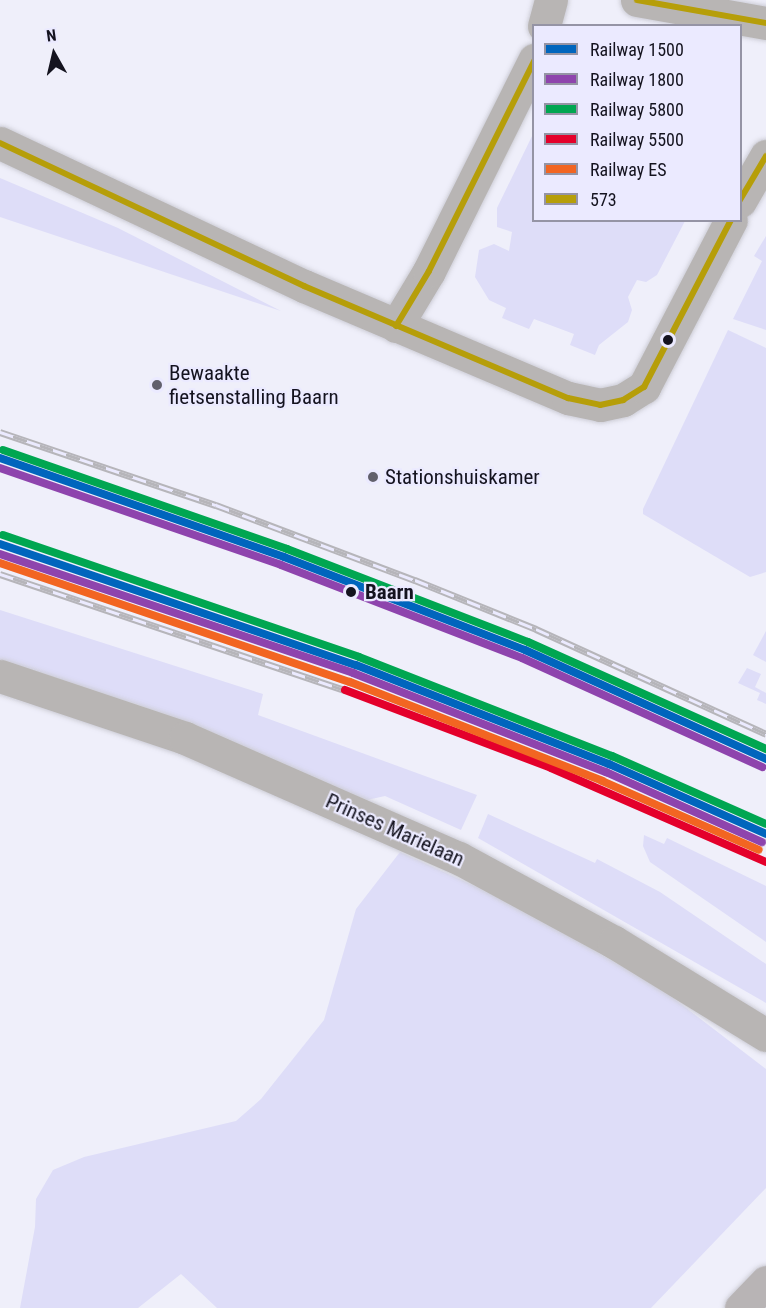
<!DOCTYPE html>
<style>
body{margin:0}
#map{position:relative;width:766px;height:1308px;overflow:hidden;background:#efeffa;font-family:"Roboto Condensed",sans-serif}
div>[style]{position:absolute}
.green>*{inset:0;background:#deddf8}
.roads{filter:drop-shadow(0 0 2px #cdcdd6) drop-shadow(0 0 2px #cdcdd6)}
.street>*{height:33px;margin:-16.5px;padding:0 16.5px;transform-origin:16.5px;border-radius:16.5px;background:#b8b5b4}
.secondary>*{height:33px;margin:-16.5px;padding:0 16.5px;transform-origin:16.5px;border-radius:16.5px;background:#b8b4b5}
.rail>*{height:7px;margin-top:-3.5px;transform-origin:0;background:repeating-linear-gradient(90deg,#ebeaff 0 14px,#b6b5ba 0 28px);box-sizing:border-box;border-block:2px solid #b6b5ba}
.bus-1>*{height:6px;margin:-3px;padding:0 3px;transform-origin:3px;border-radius:3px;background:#b69e09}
.rail-1>*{height:8px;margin:-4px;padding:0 4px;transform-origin:4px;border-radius:4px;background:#0065bd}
.rail-2>*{height:8px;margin:-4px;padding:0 4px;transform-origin:4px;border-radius:4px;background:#8e44ad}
.rail-3>*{height:8px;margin:-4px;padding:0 4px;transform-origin:4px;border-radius:4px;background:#00a651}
.rail-4>*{height:8px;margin:-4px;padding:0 4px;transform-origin:4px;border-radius:4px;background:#e4002b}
.rail-5>*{height:8px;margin:-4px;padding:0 4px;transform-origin:4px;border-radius:4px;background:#f26522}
.dots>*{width:16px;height:16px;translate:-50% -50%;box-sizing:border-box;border:3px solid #ebeaff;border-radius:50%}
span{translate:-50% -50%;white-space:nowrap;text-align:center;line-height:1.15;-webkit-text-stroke:4.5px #ebeaff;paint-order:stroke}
.poi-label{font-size:21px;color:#14131f}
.left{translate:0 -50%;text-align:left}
.stop-label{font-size:21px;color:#14131f;font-weight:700}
.street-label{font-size:21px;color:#14131f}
.legend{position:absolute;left:532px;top:24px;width:210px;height:198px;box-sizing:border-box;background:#ebeaff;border:2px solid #9594a5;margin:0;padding:8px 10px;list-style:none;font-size:18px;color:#14131f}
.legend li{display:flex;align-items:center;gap:12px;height:30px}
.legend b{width:30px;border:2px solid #9594a5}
.north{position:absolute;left:24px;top:24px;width:60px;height:60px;-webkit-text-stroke:4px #ebeaff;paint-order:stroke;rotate:352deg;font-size:16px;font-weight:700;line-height:24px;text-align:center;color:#14131f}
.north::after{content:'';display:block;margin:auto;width:21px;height:27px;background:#14131f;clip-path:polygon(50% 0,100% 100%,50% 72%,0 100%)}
</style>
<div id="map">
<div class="green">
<div style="clip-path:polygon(533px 134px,534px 220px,685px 221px,657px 275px,646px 282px,637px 280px,628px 297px,632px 310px,628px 322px,599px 345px,595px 355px,570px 345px,574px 334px,534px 319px,529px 329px,502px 318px,506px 308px,489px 300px,475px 277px,479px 250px,494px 244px,509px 251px,512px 232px,497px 227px,497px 208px)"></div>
<div style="clip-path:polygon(0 178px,118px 228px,281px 311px,0 217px)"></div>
<div style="clip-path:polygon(766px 236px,766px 330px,733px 319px,762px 261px,754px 256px)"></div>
<div style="clip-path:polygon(728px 330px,766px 348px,766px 572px,750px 577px,643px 514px,643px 509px)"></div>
<div style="clip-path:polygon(0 610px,263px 694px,258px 715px,477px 795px,461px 830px,385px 796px,367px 800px,315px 781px,137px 704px,0 666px)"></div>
<div style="clip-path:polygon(766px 631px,766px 662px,753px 655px)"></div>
<div style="clip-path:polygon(747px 668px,761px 674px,755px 687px,766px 693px,766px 704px,757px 700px,760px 693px,738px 683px)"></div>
<div style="clip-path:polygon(488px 814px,595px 863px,597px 859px,660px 892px,766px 964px,766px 1003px,478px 838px)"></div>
<div style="clip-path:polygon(644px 835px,664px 844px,667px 838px,766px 886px,766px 942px,650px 862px,643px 846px)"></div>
<div style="clip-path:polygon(400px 852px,518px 906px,664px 991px,766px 1069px,766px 1188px,651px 1308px,217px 1308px,181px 1274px,138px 1308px,20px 1308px,35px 1227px,36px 1199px,53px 1170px,84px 1157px,236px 1121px,261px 1099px,324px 1020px,356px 909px)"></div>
</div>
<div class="roads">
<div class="street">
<div style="left:637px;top:0;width:131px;rotate:10.1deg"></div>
<div style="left:544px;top:26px;width:27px;rotate:-75deg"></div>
<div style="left:0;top:143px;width:336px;rotate:25.2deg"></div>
<div style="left:304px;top:286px;width:287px;rotate:23deg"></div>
<div style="left:568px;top:398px;width:33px;rotate:12deg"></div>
<div style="left:600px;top:405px;width:24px;rotate:-12deg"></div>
<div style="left:623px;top:400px;width:25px;rotate:-32deg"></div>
<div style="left:644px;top:387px;width:188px;rotate:-62.5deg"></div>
<div style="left:740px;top:201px;width:52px;rotate:-60deg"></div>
<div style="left:396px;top:326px;width:64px;rotate:-59deg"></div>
<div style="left:429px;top:271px;width:236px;rotate:-63.5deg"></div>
<div style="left:0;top:676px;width:195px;rotate:18.5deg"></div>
<div style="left:185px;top:738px;width:299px;rotate:23.7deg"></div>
<div style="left:459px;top:858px;width:176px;rotate:28.5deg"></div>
<div style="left:614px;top:942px;width:178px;rotate:31.5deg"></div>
</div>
<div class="secondary">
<div style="left:741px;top:1308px;width:36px;rotate:-46deg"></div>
</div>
</div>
<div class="rail">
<div style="left:0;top:432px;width:228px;rotate:18.7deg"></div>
<div style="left:216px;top:505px;width:213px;rotate:20.7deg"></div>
<div style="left:415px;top:580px;width:131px;rotate:22deg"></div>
<div style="left:536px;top:629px;width:253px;rotate:24.5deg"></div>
<div style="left:0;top:574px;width:364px;rotate:18.6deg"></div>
</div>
<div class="bus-1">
<div style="left:637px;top:0;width:131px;rotate:10.1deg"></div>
<div style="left:0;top:143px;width:336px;rotate:25.2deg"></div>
<div style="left:304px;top:286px;width:287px;rotate:23deg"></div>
<div style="left:568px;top:398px;width:33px;rotate:12deg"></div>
<div style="left:600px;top:405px;width:24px;rotate:-12deg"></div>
<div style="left:623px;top:400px;width:25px;rotate:-32deg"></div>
<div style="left:644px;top:387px;width:188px;rotate:-62.5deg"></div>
<div style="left:740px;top:200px;width:51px;rotate:-59.4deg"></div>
<div style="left:396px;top:326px;width:64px;rotate:-59deg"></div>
<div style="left:429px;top:271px;width:235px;rotate:-63.4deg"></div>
</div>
<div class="rail-1">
<div style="left:0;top:458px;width:301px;rotate:19.2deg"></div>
<div style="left:284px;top:557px;width:258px;rotate:21.1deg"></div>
<div style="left:525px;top:650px;width:265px;rotate:24.3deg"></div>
<div style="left:0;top:544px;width:376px;rotate:18.8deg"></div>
<div style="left:356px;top:665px;width:272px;rotate:21.4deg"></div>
<div style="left:609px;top:764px;width:172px;rotate:24deg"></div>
</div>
<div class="rail-2">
<div style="left:0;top:468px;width:297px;rotate:19deg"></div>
<div style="left:281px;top:565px;width:258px;rotate:21.1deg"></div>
<div style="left:522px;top:658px;width:264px;rotate:24.4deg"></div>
<div style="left:0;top:554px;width:373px;rotate:18.6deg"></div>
<div style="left:353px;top:673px;width:272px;rotate:21.4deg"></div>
<div style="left:606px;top:772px;width:171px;rotate:24.2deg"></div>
</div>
<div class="rail-3">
<div style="left:3px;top:450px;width:301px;rotate:19.2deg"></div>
<div style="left:287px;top:549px;width:258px;rotate:21.1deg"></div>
<div style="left:528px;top:642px;width:261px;rotate:24.2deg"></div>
<div style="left:3px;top:535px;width:376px;rotate:18.9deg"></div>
<div style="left:359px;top:657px;width:272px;rotate:21.4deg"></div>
<div style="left:612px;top:756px;width:168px;rotate:23.8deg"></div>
</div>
<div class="rail-4">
<div style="left:345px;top:690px;width:220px;rotate:20.7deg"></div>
<div style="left:551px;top:768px;width:235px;rotate:23.6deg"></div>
</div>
<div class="rail-5">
<div style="left:0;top:563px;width:370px;rotate:18.8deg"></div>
<div style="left:350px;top:682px;width:271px;rotate:21.4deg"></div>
<div style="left:602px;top:781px;width:171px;rotate:23.7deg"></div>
</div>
<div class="dots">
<div style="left:668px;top:340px;background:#14131f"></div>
<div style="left:157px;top:385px;background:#61606c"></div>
<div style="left:373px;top:477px;background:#61606c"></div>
<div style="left:351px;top:592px;background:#14131f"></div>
</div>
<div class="poi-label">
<span class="left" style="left:169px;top:385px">Bewaakte<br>fietsenstalling Baarn</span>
<span class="left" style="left:385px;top:477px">Stationshuiskamer</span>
</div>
<div class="stop-label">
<span class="left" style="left:365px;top:592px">Baarn</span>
</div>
<div class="street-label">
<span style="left:395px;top:830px;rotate:24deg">Prinses Marielaan</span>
</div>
<ul class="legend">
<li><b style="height:8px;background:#0065bd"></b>Railway 1500</li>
<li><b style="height:8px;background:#8e44ad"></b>Railway 1800</li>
<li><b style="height:8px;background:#00a651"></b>Railway 5800</li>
<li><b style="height:8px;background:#e4002b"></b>Railway 5500</li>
<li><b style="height:8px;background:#f26522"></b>Railway ES</li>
<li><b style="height:8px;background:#b69e09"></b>573</li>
</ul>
<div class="north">N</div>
</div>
